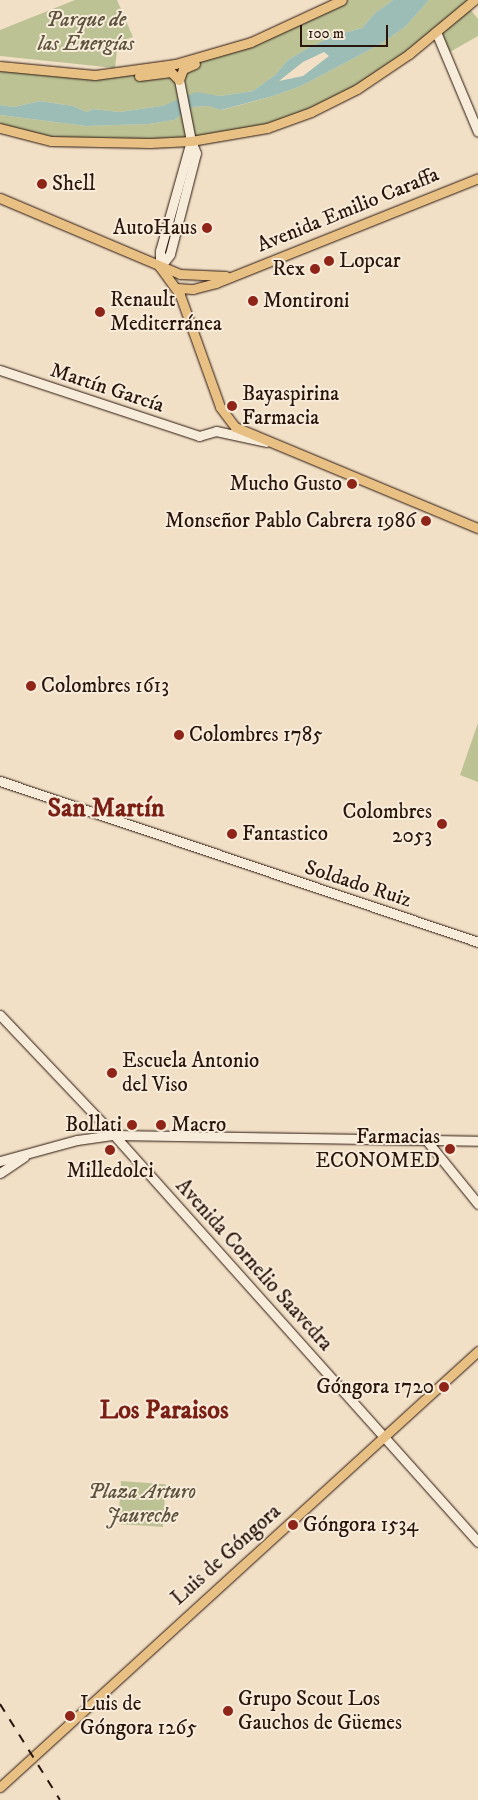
<!DOCTYPE html>
<meta charset="utf-8">
<style>
body{margin:0}
#map{position:relative;width:478px;height:1800px;overflow:hidden;background:#f2e0c6;font-family:"IM FELL DW Pica",serif}
div>[style]{position:absolute}
.green>*{inset:0;background:#bcc294;transform-origin:0 0}
.water>*{inset:0;background:#9bbdb5}
.roads{filter:drop-shadow(0 0 1px #2a150d) drop-shadow(0 0 1px #2a150d)}
.secondary>*{height:9px;margin:-4.5px;padding:0 4.5px;transform-origin:4.5px;border-radius:4.5px;background:#f7ebda}
.primary>*{height:9px;margin:-4.5px;padding:0 4.5px;transform-origin:4.5px;border-radius:4.5px;background:#e9c083}
.rail>*{height:2px;margin-top:-1px;transform-origin:0;background:repeating-linear-gradient(90deg,#2a150d 0 9px,transparent 0 18px)}
.dots>*{width:14px;height:14px;translate:-50% -50%;box-sizing:border-box;border:2px solid #f7ebda;border-radius:50%}
span{translate:-50% -50%;white-space:nowrap;text-align:center;line-height:1.15;-webkit-text-stroke:4px #f7ebda;paint-order:stroke}
.park-label{font-size:21px;color:#5d523c;font-style:italic}
.poi-label{font-size:21px;color:#2a150d}
.left{translate:0 -50%;text-align:left}
.right{translate:-100% -50%;text-align:right}
.street-label{font-size:21px;color:#2a150d}
.district-label{font-size:26px;color:#7a1f14;font-weight:700}
.scale{position:absolute;left:300px;top:25px;width:88px;height:22px;box-sizing:border-box;border:2px solid #2a150d;border-top:0;padding-left:6px;font-size:15px;line-height:18px;white-space:nowrap;color:#2a150d;-webkit-text-stroke:4px #f7ebda;paint-order:stroke}
</style>
<div id="map">
<div class="green">
<div style="clip-path:polygon(75px 0,117px 0,133px 37px,118px 42px,115px 68px,0 56px,0 30px)"></div>
<div style="clip-path:polygon(342px 0,393px 0,375px 13px,362px 28px,333px 36px,310px 47px,288px 60px,275px 75px,253px 91px,220px 96px,196px 93px,162px 106px,119px 112px,93px 109px,87px 112px,73px 106px,40px 101px,14px 107px,0 105px,0 66px,118px 74px,236px 47px)"></div>
<div style="clip-path:polygon(429px 0,474px 0,385px 71px,287px 122px,191px 141px,51px 141px,0 128px,0 115px,86px 126px,149px 124px,174px 120px,192px 107px,208px 106px,222px 110px,273px 96px,301px 86px,379px 45px,405px 27px)"></div>
<div style="clip-path:polygon(470px 9px,478px 19px,478px 36px,450px 52px,440px 33px)"></div>
<div style="clip-path:polygon(478px 723px,478px 782px,460px 775px)"></div>
<div style="left:121px;top:1481px;width:45px;height:43px;rotate:4deg"></div>
</div>
<div class="water">
<div style="clip-path:polygon(evenodd,393px 0,429px 0,405px 27px,379px 45px,301px 86px,273px 96px,221px 110px,208px 106px,192px 107px,174px 120px,149px 124px,86px 126px,0 115px,0 105px,14px 107px,40px 101px,73px 106px,87px 112px,93px 109px,119px 112px,162px 106px,196px 92px,220px 96px,253px 91px,275px 75px,288px 60px,310px 47px,333px 36px,362px 28px,375px 13px,393px 0,324px 52px,329px 56px,303px 76px,279px 81px,303px 62px,324px 52px)"></div>
</div>
<div class="roads">
<div class="secondary">
<div style="left:436px;top:32px;width:108px;rotate:67.2deg"></div>
<div style="left:160px;top:267px;width:16px;rotate:-90deg"></div>
<div style="left:160px;top:251px;width:114px;rotate:-74.3deg"></div>
<div style="left:191px;top:141px;width:62px;rotate:-101.1deg"></div>
<div style="left:160px;top:267px;width:16px;rotate:-52deg"></div>
<div style="left:170px;top:254px;width:104px;rotate:-75.6deg"></div>
<div style="left:196px;top:153px;width:13px;rotate:-113deg"></div>
<div style="left:0;top:370px;width:210px;rotate:18.3deg"></div>
<div style="left:199px;top:436px;width:18px;rotate:-16deg"></div>
<div style="left:216px;top:431px;width:51px;rotate:12.4deg"></div>
<div style="left:0;top:781px;width:504px;rotate:18.61deg"></div>
<div style="left:0;top:1015px;width:166px;rotate:46.5deg"></div>
<div style="left:114px;top:1135px;width:546px;rotate:48.19deg"></div>
<div style="left:427px;top:1141px;width:81px;rotate:51deg"></div>
<div style="left:0;top:1161px;width:80px;rotate:-15.3deg"></div>
<div style="left:77px;top:1140px;width:37px;rotate:-8deg"></div>
<div style="left:114px;top:1135px;width:364px;rotate:0.9deg"></div>
<div style="left:0;top:1173px;width:29px;rotate:-34deg"></div>
</div>
<div class="primary">
<div style="left:0;top:66px;width:95px;rotate:5.4deg"></div>
<div style="left:95px;top:75px;width:81px;rotate:-7.8deg"></div>
<div style="left:175px;top:64px;width:79px;rotate:-16.1deg"></div>
<div style="left:251px;top:42px;width:100px;rotate:-24.8deg"></div>
<div style="left:139px;top:76px;width:32px;rotate:-7deg"></div>
<div style="left:171px;top:72px;width:11px;rotate:45deg"></div>
<div style="left:179px;top:80px;width:12px;rotate:-70deg"></div>
<div style="left:183px;top:69px;width:13px;rotate:-23deg"></div>
<div style="left:0;top:128px;width:53px;rotate:14.3deg"></div>
<div style="left:51px;top:141px;width:99px;rotate:1.2deg"></div>
<div style="left:150px;top:143px;width:41px;rotate:-2.8deg"></div>
<div style="left:191px;top:141px;width:77px;rotate:-9.7deg"></div>
<div style="left:267px;top:128px;width:47px;rotate:-20deg"></div>
<div style="left:311px;top:112px;width:51px;rotate:-26.6deg"></div>
<div style="left:357px;top:89px;width:63px;rotate:-33.9deg"></div>
<div style="left:409px;top:54px;width:85px;rotate:-39.7deg"></div>
<div style="left:0;top:198px;width:195px;rotate:22.9deg"></div>
<div style="left:180px;top:274px;width:46px;rotate:2.5deg"></div>
<div style="left:160px;top:267px;width:34px;rotate:54deg"></div>
<div style="left:180px;top:295px;width:119px;rotate:70.3deg"></div>
<div style="left:220px;top:407px;width:25px;rotate:53deg"></div>
<div style="left:235px;top:427px;width:263px;rotate:22.6deg"></div>
<div style="left:177px;top:288px;width:16px;rotate:4deg"></div>
<div style="left:193px;top:289px;width:24px;rotate:-15deg"></div>
<div style="left:216px;top:283px;width:282px;rotate:-21.8deg"></div>
<div style="left:0;top:1787px;width:647px;rotate:-42.37deg"></div>
</div>
</div>
<div class="rail">
<div style="left:0;top:1704px;width:113px;rotate:58deg"></div>
</div>
<div class="dots">
<div style="left:42px;top:184px;background:#8f2418"></div>
<div style="left:207px;top:228px;background:#8f2418"></div>
<div style="left:329px;top:261px;background:#8f2418"></div>
<div style="left:315px;top:269px;background:#8f2418"></div>
<div style="left:253px;top:301px;background:#8f2418"></div>
<div style="left:100px;top:312px;background:#8f2418"></div>
<div style="left:232px;top:406px;background:#8f2418"></div>
<div style="left:352px;top:484px;background:#8f2418"></div>
<div style="left:426px;top:521px;background:#8f2418"></div>
<div style="left:31px;top:686px;background:#8f2418"></div>
<div style="left:179px;top:735px;background:#8f2418"></div>
<div style="left:442px;top:824px;background:#8f2418"></div>
<div style="left:232px;top:834px;background:#8f2418"></div>
<div style="left:112px;top:1073px;background:#8f2418"></div>
<div style="left:132px;top:1125px;background:#8f2418"></div>
<div style="left:161px;top:1125px;background:#8f2418"></div>
<div style="left:450px;top:1149px;background:#8f2418"></div>
<div style="left:110px;top:1150px;background:#8f2418"></div>
<div style="left:444px;top:1387px;background:#8f2418"></div>
<div style="left:293px;top:1525px;background:#8f2418"></div>
<div style="left:228px;top:1711px;background:#8f2418"></div>
<div style="left:70px;top:1716px;background:#8f2418"></div>
</div>
<div class="park-label">
<span style="left:86px;top:32px">Parque de<br>las Energías</span>
<span style="left:142px;top:1504px">Plaza Arturo<br>Jaureche</span>
</div>
<div class="poi-label">
<span class="left" style="left:52px;top:184px">Shell</span>
<span class="right" style="left:197px;top:228px">AutoHaus</span>
<span class="left" style="left:339px;top:261px">Lopcar</span>
<span class="right" style="left:305px;top:269px">Rex</span>
<span class="left" style="left:110px;top:312px">Renault<br>Mediterránea</span>
<span class="left" style="left:263px;top:301px">Montironi</span>
<span class="left" style="left:242px;top:406px">Bayaspirina<br>Farmacia</span>
<span class="right" style="left:342px;top:484px">Mucho Gusto</span>
<span class="right" style="left:416px;top:521px">Monseñor Pablo Cabrera 1986</span>
<span class="left" style="left:41px;top:686px">Colombres 1613</span>
<span class="left" style="left:189px;top:735px">Colombres 1785</span>
<span class="right" style="left:432px;top:824px">Colombres<br>2053</span>
<span class="left" style="left:242px;top:834px">Fantastico</span>
<span class="left" style="left:122px;top:1073px">Escuela Antonio<br>del Viso</span>
<span class="right" style="left:122px;top:1125px">Bollati</span>
<span class="left" style="left:171px;top:1125px">Macro</span>
<span class="right" style="left:440px;top:1149px">Farmacias<br>ECONOMED</span>
<span style="left:110px;top:1171px">Milledolci</span>
<span class="right" style="left:434px;top:1387px">Góngora 1720</span>
<span class="left" style="left:303px;top:1525px">Góngora 1534</span>
<span class="left" style="left:238px;top:1711px">Grupo Scout Los<br>Gauchos de Güemes</span>
<span class="left" style="left:80px;top:1716px">Luis de<br>Góngora 1265</span>
</div>
<div class="street-label">
<span style="left:348px;top:210px;rotate:-22deg">Avenida Emilio Caraffa</span>
<span style="left:107px;top:388px;rotate:18deg">Martín García</span>
<span style="left:358px;top:884px;rotate:18deg">Soldado Ruiz</span>
<span style="left:254px;top:1265px;rotate:48deg">Avenida Cornelio Saavedra</span>
<span style="left:226px;top:1555px;rotate:-42deg">Luis de Góngora</span>
</div>
<div class="district-label">
<span style="left:106px;top:809px">San Martín</span>
<span style="left:164px;top:1411px">Los Paraisos</span>
</div>
<div class="scale">100 m</div>
</div>
